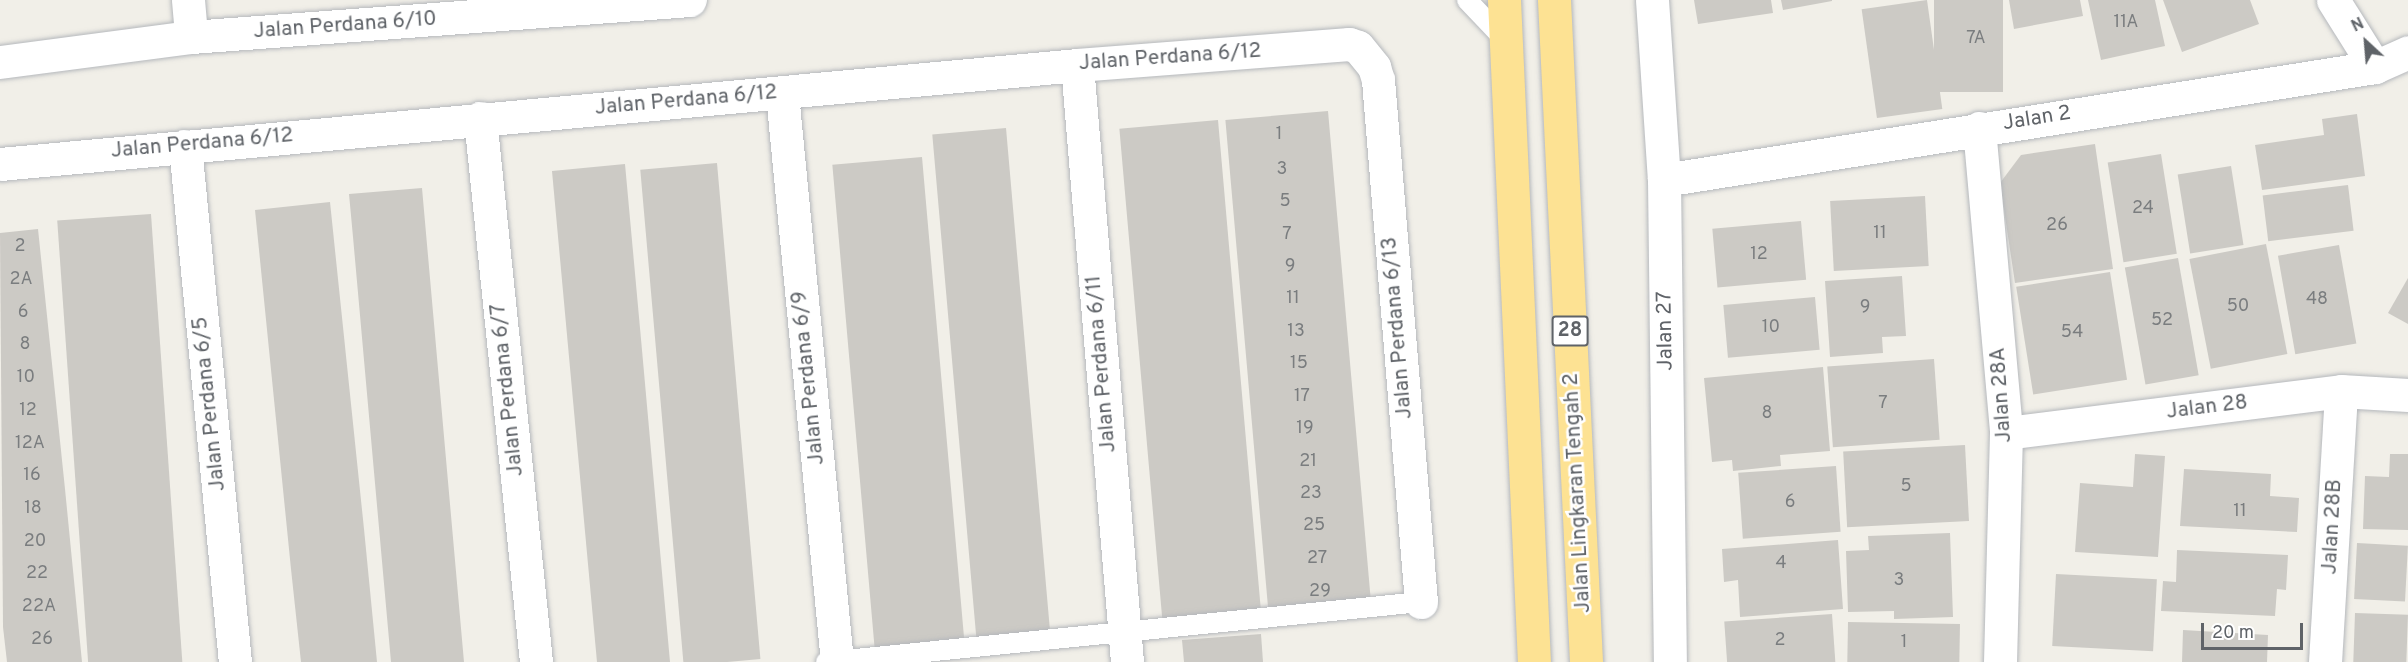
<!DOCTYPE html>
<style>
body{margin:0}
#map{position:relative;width:2408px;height:662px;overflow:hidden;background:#f1efe8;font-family:Overpass,sans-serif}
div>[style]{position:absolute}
.building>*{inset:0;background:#cccac5;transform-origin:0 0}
.roads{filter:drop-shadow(0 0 2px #b5b8bc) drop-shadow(0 0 2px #b5b8bc)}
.lane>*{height:20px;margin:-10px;padding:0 10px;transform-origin:10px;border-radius:10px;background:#fff}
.street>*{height:33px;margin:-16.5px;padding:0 16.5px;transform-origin:16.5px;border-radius:16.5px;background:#fff}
.highway>*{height:33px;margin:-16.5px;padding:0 16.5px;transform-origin:16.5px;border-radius:16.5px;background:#fde293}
span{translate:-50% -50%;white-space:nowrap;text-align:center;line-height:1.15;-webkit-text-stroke:5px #fff;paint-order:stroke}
.number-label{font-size:18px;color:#7a7d7f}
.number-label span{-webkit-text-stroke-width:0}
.shield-label span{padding:2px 4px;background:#fff;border:2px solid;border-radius:4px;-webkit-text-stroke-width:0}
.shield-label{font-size:20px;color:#5f6368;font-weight:700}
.street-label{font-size:21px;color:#5f6368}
.north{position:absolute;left:2336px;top:12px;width:60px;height:60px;-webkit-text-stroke:4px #fff;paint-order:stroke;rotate:334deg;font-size:16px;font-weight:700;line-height:24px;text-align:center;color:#5f6368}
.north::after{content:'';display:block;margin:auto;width:21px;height:27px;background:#5f6368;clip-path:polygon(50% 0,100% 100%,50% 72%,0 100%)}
.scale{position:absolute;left:2201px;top:623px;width:102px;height:27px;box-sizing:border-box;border:3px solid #5f6368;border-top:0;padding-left:8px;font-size:18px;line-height:21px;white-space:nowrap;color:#5f6368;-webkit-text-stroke:4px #fff;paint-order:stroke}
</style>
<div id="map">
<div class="building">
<div style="clip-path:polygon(1694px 0,1771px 0,1773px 13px,1698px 24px)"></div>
<div style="clip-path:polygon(1781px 0,1832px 0,1832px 1px,1783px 10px)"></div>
<div style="left:1927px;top:0;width:110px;height:66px;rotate:82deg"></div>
<div style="left:1934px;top:0;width:69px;height:92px"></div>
<div style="clip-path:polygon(2009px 0,2080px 0,2083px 16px,2014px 29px)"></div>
<div style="clip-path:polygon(2088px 0,2155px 0,2165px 46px,2101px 60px)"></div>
<div style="clip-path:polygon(2163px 0,2250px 0,2259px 24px,2182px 52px)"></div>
<div style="left:1328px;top:111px;width:494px;height:103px;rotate:85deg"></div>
<div style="clip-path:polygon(2357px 114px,2365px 176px,2262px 190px,2255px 145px,2324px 135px,2322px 119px)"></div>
<div style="left:1218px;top:120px;width:497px;height:99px;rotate:85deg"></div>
<div style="left:1006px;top:128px;width:510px;height:74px;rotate:85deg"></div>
<div style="clip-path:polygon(2095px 144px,2113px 269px,2015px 283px,2000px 183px,2021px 155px)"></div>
<div style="left:2161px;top:154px;width:101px;height:54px;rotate:81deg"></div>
<div style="left:922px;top:157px;width:489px;height:90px;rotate:85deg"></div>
<div style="left:717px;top:163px;width:498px;height:77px;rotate:85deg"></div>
<div style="clip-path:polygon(625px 164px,641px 339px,670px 662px,597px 662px,580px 477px,552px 171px)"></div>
<div style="left:2231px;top:166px;width:80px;height:54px;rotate:81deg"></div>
<div style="left:2348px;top:185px;width:46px;height:86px;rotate:83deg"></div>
<div style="clip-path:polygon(422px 188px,464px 662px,391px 662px,353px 237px,349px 194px)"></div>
<div style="left:1925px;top:196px;width:70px;height:95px;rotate:87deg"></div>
<div style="clip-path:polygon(330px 202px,364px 529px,377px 662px,301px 662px,291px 569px,255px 210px)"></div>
<div style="left:151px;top:214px;width:449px;height:94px;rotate:86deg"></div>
<div style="left:1801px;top:221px;width:59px;height:89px;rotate:85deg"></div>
<div style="clip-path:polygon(38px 229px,65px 489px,82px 662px,7px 662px,3px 627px,0 233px)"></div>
<div style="left:2266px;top:244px;width:112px;height:78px;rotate:79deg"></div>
<div style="left:2339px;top:245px;width:100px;height:62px;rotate:80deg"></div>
<div style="left:2178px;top:258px;width:119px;height:54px;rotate:80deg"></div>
<div style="left:2110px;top:272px;width:109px;height:95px;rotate:81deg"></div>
<div style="clip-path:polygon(1902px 276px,1906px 336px,1882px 337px,1883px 353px,1830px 357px,1825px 281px)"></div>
<div style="clip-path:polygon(2408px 278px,2408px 324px,2388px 313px)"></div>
<div style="left:1815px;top:297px;width:53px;height:92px;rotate:85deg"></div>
<div style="left:1934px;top:359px;width:81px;height:107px;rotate:86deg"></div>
<div style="clip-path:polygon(1823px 367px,1830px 451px,1780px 455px,1781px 466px,1733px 471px,1732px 460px,1712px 462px,1704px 378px)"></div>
<div style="left:1965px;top:445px;width:76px;height:122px;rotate:87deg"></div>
<div style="clip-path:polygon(2135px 454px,2165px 456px,2158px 557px,2075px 552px,2080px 483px,2133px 487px)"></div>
<div style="clip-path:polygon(2390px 454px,2408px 454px,2408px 530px,2363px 529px,2365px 476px,2389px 477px)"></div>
<div style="left:1836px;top:466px;width:66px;height:98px;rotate:86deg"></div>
<div style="clip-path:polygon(2184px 469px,2271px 474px,2270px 496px,2299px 498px,2297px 532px,2180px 526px)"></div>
<div style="clip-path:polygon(1950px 533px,1953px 617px,1894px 619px,1894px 611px,1848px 612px,1846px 551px,1869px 550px,1868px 536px)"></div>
<div style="clip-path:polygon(1838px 540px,1843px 609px,1740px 617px,1738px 580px,1724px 582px,1722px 549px)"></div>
<div style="left:2357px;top:543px;width:51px;height:56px;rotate:3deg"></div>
<div style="clip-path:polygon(2177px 550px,2288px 555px,2286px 590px,2277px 589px,2275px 616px,2161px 611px,2163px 581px,2176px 582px)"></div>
<div style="left:2056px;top:574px;width:101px;height:72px;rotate:3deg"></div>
<div style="left:2355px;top:613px;width:53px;height:49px;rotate:2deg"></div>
<div style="left:1832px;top:614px;width:48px;height:108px;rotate:86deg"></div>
<div style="left:1848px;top:622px;width:112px;height:40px;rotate:1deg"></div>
<div style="clip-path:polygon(2183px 630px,2268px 635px,2267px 662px,2182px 662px)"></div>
<div style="clip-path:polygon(1261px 634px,1263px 662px,1184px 662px,1182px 640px)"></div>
</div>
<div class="roads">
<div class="lane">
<div style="left:1467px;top:0;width:55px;rotate:46.5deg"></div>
<div style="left:826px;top:662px;width:598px;rotate:-5.76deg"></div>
</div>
<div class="street">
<div style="left:188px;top:0;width:37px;rotate:85deg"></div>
<div style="left:1652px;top:0;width:180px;rotate:86.2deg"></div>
<div style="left:1664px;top:180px;width:482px;rotate:89.3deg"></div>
<div style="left:2333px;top:0;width:79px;rotate:57.9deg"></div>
<div style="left:0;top:62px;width:193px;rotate:-7.5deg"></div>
<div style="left:191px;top:37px;width:500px;rotate:-4.24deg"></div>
<div style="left:1077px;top:65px;width:599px;rotate:85.21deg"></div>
<div style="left:782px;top:94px;width:571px;rotate:84.47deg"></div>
<div style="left:480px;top:118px;width:547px;rotate:84.12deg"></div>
<div style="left:1979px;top:128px;width:306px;rotate:84.9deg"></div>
<div style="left:2006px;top:433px;width:229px;rotate:91.5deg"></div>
<div style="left:185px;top:146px;width:518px;rotate:84.47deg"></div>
<div style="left:0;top:164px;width:1082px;rotate:-5.25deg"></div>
<div style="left:1077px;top:65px;width:273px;rotate:-4.4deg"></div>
<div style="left:1349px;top:44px;width:9px;rotate:18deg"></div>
<div style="left:1358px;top:47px;width:26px;rotate:51deg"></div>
<div style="left:1374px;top:67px;width:14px;rotate:73deg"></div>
<div style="left:1378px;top:80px;width:524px;rotate:85.29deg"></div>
<div style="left:1664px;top:180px;width:720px;rotate:-9.03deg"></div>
<div style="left:2375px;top:67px;width:36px;rotate:-24deg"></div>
<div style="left:2006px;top:433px;width:338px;rotate:-7.1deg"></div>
<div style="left:2341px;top:391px;width:67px;rotate:3.4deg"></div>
<div style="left:2325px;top:662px;width:271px;rotate:-86.6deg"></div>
</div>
<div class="highway">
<div style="left:1504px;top:0;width:663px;rotate:87.41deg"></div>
<div style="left:1554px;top:0;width:663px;rotate:87.23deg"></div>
</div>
</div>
<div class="number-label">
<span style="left:2126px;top:23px">11A</span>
<span style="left:1976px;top:39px">7A</span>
<span style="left:1279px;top:135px">1</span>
<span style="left:1282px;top:170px">3</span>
<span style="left:1285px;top:202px">5</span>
<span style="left:2143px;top:209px">24</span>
<span style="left:2057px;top:226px">26</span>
<span style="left:1880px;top:234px">11</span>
<span style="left:1287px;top:235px">7</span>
<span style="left:20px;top:247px">2</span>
<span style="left:1759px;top:255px">12</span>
<span style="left:1290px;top:267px">9</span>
<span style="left:21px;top:280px">2A</span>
<span style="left:1293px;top:299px">11</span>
<span style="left:2317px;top:300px">48</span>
<span style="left:2238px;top:307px">50</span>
<span style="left:1865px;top:308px">9</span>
<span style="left:23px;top:313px">6</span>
<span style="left:2162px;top:321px">52</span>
<span style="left:1771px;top:328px">10</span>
<span style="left:1296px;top:332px">13</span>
<span style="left:2072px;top:333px">54</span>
<span style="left:25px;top:345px">8</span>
<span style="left:1299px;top:364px">15</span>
<span style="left:26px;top:378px">10</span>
<span style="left:1302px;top:397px">17</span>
<span style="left:1883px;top:404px">7</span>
<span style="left:28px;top:411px">12</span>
<span style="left:1767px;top:414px">8</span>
<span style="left:1305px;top:429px">19</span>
<span style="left:30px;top:444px">12A</span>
<span style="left:1308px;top:462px">21</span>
<span style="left:32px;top:476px">16</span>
<span style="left:1906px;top:487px">5</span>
<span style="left:1311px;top:494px">23</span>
<span style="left:1790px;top:503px">6</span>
<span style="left:33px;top:509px">18</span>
<span style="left:2240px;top:512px">11</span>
<span style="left:1314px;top:526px">25</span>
<span style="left:35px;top:542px">20</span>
<span style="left:1317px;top:559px">27</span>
<span style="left:1781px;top:564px">4</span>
<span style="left:37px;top:574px">22</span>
<span style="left:1899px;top:581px">3</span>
<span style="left:1320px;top:592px">29</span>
<span style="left:39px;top:607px">22A</span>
<span style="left:42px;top:640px">26</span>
<span style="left:1780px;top:641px">2</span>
<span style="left:1904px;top:643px">1</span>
</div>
<div class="shield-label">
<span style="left:1570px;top:331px">28</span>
</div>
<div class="street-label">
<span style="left:345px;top:26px;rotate:-4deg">Jalan Perdana 6/10</span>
<span style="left:1170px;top:58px;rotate:-4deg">Jalan Perdana 6/12</span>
<span style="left:686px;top:101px;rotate:-5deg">Jalan Perdana 6/12</span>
<span style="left:2037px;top:119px;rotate:-9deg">Jalan 2</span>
<span style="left:202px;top:144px;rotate:-5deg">Jalan Perdana 6/12</span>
<span style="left:1398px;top:328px;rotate:-95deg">Jalan Perdana 6/13</span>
<span style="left:1666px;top:331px;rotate:-91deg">Jalan 27</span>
<span style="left:1102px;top:364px;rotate:-95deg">Jalan Perdana 6/11</span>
<span style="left:809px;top:378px;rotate:-96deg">Jalan Perdana 6/9</span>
<span style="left:508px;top:390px;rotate:-96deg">Jalan Perdana 6/7</span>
<span style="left:2002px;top:395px;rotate:-94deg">Jalan 28A</span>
<span style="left:210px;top:404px;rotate:-96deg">Jalan Perdana 6/5</span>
<span style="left:2207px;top:408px;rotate:-7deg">Jalan 28</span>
<span style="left:1578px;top:493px;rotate:-93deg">Jalan Lingkaran Tengah 2</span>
<span style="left:2333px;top:527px;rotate:-87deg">Jalan 28B</span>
</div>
<div class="north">N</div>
<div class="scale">20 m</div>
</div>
